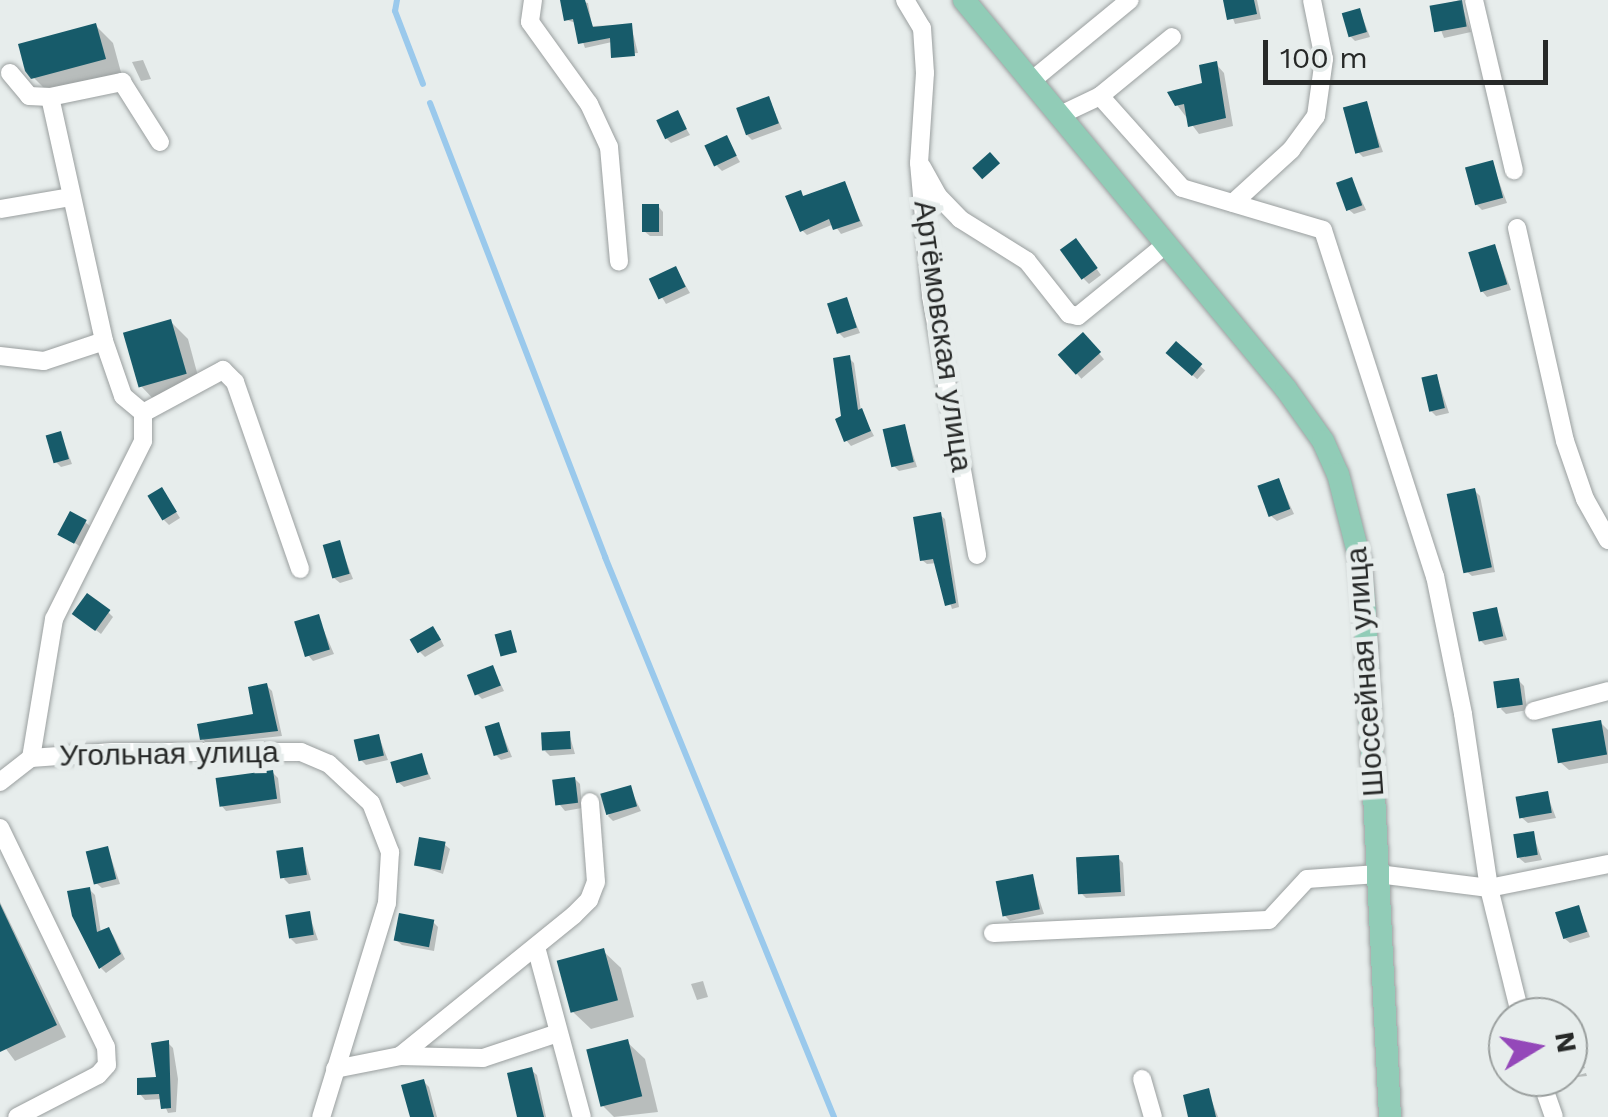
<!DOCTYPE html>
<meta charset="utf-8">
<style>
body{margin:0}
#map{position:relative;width:1608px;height:1117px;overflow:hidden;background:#e7edec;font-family:"Work Sans",sans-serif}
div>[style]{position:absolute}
.shadow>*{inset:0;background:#0003;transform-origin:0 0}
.stream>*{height:6px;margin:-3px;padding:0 3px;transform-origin:3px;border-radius:3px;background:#9ac9ec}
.building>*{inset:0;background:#175b6a;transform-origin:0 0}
.roads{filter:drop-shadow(0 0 2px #9a9f9f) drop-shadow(0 0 2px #9a9f9f)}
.minor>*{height:18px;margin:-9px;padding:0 9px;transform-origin:9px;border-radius:9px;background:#fff}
.major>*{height:22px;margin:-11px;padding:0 11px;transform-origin:11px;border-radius:11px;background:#91ccb7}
span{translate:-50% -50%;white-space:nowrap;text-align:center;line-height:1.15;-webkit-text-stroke:10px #e7edec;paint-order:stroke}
.street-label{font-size:30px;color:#272928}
.north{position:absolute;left:1488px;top:997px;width:100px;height:100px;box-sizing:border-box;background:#e7edec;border:2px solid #9a9f9e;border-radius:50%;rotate:80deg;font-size:28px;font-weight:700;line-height:40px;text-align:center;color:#272928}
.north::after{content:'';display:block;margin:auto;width:35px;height:45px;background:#9448b9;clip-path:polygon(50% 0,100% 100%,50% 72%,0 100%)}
.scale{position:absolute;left:1263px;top:40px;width:285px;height:45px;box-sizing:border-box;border:5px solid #272928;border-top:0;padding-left:12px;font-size:30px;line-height:35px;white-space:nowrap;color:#272928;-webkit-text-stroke:8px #e7edec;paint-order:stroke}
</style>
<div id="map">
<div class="shadow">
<div style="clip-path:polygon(574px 0,588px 3px,592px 26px,631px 25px,638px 53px,614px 55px,612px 42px,585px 48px,576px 23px,567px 20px)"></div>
<div style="clip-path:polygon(1226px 0,1257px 0,1261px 19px,1235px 24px)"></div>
<div style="clip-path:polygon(1460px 0,1471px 32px,1444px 38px,1432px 7px)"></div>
<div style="clip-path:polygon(1360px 11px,1370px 37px,1355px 41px,1350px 36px)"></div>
<div style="clip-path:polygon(95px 25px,113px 43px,122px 76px,51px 95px,34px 78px)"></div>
<div style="clip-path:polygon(143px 60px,151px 79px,141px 81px,132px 62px)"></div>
<div style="clip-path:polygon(1216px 64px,1224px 73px,1233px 126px,1199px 134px,1177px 105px,1205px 85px)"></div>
<div style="clip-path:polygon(769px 99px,782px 129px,752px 140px,747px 135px)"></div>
<div style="clip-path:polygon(1366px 104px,1383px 152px,1363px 157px,1358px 152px)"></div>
<div style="clip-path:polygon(677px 113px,690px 135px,671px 143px,666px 138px)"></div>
<div style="clip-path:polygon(726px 138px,740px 162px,722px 171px,717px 166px)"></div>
<div style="clip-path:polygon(1492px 163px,1507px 203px,1482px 210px,1477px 205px)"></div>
<div style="clip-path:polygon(1352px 180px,1366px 210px,1354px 214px,1348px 209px)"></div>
<div style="clip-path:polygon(844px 184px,863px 226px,841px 234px,834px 224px,807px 235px,802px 230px,800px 193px,805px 198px)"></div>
<div style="clip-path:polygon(658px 206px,663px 212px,663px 236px,650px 236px,644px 231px)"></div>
<div style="clip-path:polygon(1081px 247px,1101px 275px,1089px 284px,1084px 279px)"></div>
<div style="clip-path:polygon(1495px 247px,1511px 290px,1487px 297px,1482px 291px)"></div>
<div style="clip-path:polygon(676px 269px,690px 293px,666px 304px,652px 281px)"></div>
<div style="clip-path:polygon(846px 300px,860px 333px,844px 338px,839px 333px)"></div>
<div style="clip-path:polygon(171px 322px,188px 339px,202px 391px,158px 404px,141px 386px)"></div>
<div style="left:1083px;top:335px;width:32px;height:30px;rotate:49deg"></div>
<div style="left:1177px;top:345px;width:38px;height:12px;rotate:42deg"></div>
<div style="clip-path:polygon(849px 358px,854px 363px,861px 411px,874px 436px,851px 446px,846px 440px,844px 418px)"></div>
<div style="clip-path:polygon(1437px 377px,1449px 413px,1436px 416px,1431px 411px)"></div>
<div style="clip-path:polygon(904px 426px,917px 467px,899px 471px,894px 466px)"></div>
<div style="clip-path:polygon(61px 434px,72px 464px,61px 467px,56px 462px)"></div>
<div style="clip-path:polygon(1279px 481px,1294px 514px,1277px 521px,1271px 516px)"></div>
<div style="clip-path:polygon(162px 490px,180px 518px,169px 525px,164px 520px)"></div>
<div style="clip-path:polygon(1474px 490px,1480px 496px,1495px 572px,1472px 576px,1466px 571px)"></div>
<div style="clip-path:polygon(940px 515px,945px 519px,959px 607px,952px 609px,937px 563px,927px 564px,922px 560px)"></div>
<div style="clip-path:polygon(85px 522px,91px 527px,81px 547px,61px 534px)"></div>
<div style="clip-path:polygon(339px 543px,353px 579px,340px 583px,334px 578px)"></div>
<div style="clip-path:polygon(1497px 609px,1507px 640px,1485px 645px,1480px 640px)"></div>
<div style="clip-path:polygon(108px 612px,113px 617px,101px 634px,80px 618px)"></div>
<div style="clip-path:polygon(318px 617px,334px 654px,313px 661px,308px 655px)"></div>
<div style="clip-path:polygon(438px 634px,444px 646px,425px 657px,420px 652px)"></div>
<div style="clip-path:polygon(493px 668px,504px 691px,482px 699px,477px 694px)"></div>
<div style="clip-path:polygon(1518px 680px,1524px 686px,1527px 710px,1506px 714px,1501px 709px)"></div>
<div style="clip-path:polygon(267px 686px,272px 691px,282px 736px,207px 744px,202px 738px,256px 716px)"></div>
<div style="clip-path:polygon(1600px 722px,1608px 730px,1608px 763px,1569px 770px,1560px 762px)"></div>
<div style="clip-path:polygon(499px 725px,512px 757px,501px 760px,496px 755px)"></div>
<div style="clip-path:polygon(569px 733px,575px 754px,550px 756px,545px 751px)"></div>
<div style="clip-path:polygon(379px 737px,388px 760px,366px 765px,361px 760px)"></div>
<div style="clip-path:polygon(421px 756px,431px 779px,404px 787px,398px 782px)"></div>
<div style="clip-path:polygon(272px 772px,278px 778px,281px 803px,226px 811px,221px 805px)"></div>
<div style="clip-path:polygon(575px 779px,580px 784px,582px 808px,565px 811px,560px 805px)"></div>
<div style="clip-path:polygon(630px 788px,641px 811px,613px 821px,608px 816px)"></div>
<div style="clip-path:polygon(1547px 794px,1556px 818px,1528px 823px,1522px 818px)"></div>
<div style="clip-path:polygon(1533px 834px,1542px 860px,1525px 863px,1519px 858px)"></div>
<div style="clip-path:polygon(444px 844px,450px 849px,443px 874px,415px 864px)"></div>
<div style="clip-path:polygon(108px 849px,120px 884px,102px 888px,96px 883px)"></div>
<div style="clip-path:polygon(302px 850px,311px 880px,289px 884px,284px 879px)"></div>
<div style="clip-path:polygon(1118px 858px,1123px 863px,1125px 896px,1086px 898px,1081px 893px)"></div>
<div style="clip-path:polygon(1032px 877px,1044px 914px,1010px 921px,1005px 916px)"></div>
<div style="clip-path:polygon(90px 890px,95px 895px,101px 933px,108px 930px,113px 935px,125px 959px,106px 973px,101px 968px)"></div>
<div style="clip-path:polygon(0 902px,66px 1037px,15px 1061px,0 1041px)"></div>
<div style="clip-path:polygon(1579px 907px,1590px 937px,1570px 943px,1564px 938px)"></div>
<div style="clip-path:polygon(309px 914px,318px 940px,296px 944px,291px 939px)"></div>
<div style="clip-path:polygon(433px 922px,438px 927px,434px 951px,402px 945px,396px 940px)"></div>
<div style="clip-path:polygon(603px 951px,621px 968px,634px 1017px,591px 1029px,573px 1012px)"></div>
<div style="clip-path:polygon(703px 981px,708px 997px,697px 1000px,691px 984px)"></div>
<div style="clip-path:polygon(627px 1042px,645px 1059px,658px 1112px,614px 1117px,602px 1105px)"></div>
<div style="clip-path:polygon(168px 1043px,173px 1048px,178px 1079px,176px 1112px,168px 1113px,162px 1099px,145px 1100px,140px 1094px,159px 1080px)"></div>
<div style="clip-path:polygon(1574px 1044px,1585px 1068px,1568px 1073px,1568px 1046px)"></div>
<div style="clip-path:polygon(531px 1070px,537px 1075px,546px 1117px,520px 1117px)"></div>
<div style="clip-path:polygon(1586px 1073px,1587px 1076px,1568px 1078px)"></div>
<div style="clip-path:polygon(424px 1082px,429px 1087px,437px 1117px,412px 1117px)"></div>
<div style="clip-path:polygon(1208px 1091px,1218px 1117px,1191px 1117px)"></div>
</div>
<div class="stream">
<div style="left:397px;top:0;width:11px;rotate:100deg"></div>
<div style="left:395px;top:11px;width:78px;rotate:69deg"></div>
<div style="left:430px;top:103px;width:487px;rotate:68.9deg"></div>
<div style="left:605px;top:557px;width:605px;rotate:67.76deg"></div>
</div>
<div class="building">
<div style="clip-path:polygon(560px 0,585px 0,593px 27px,632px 23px,635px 56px,611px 58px,610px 38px,578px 44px,573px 19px,564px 21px)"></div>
<div style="clip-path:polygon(1223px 0,1254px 0,1257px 14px,1227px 20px)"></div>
<div style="left:1462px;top:0;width:27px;height:33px;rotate:80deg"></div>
<div style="left:1360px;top:8px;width:25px;height:19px;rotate:74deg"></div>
<div style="clip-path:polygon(96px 23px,106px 59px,31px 79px,25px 71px,18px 44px)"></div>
<div style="clip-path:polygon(1217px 61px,1226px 118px,1188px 127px,1184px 104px,1175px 106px,1167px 92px,1202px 83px,1199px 65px)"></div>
<div style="left:769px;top:96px;width:29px;height:35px;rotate:70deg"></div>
<div style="left:1367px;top:101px;width:48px;height:25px;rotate:75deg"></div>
<div style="left:678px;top:110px;width:21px;height:24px;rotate:65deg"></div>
<div style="left:727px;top:135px;width:23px;height:25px;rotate:65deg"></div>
<div style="left:990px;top:152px;width:15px;height:24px;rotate:48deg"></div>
<div style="left:1493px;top:160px;width:39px;height:29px;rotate:75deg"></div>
<div style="left:1352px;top:177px;width:30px;height:17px;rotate:70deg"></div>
<div style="clip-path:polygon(845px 181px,860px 221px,833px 230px,829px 219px,800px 232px,785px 196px,801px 190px,803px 196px)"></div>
<div style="left:642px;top:204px;width:17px;height:28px"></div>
<div style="left:1076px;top:238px;width:37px;height:20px;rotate:54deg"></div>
<div style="left:1495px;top:244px;width:42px;height:28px;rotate:73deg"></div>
<div style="left:676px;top:266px;width:23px;height:30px;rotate:65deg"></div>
<div style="left:847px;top:297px;width:32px;height:21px;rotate:72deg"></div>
<div style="left:171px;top:319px;width:57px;height:50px;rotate:74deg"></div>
<div style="left:1083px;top:332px;width:27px;height:34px;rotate:48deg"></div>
<div style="left:1176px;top:341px;width:35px;height:16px;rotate:41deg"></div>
<div style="clip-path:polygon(850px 355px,858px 410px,862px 408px,871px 431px,844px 442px,835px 419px,841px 416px,833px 358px)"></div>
<div style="left:1437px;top:374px;width:35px;height:16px;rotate:77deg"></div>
<div style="left:905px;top:424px;width:39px;height:23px;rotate:77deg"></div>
<div style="left:61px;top:431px;width:29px;height:16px;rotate:74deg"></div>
<div style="left:1279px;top:478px;width:33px;height:23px;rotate:70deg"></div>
<div style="left:162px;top:487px;width:29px;height:17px;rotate:59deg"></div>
<div style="left:1475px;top:488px;width:81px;height:29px;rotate:78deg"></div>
<div style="left:70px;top:511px;width:19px;height:27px;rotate:28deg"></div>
<div style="clip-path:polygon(941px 512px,956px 603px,945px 606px,933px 559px,920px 561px,913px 517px)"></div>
<div style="left:340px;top:540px;width:35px;height:18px;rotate:74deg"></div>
<div style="left:87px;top:593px;width:29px;height:26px;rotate:36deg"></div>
<div style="left:1497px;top:607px;width:30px;height:25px;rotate:78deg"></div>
<div style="left:319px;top:614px;width:37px;height:26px;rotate:73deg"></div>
<div style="left:433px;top:626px;width:16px;height:27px;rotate:60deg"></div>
<div style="left:511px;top:630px;width:23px;height:17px;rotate:75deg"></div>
<div style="left:493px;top:665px;width:22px;height:28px;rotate:69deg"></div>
<div style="left:1519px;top:678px;width:27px;height:26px;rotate:82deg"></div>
<div style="clip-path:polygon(267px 683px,278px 731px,200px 740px,197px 724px,253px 714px,248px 687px)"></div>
<div style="left:1601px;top:720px;width:35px;height:50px;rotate:80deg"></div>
<div style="left:499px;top:722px;width:31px;height:15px;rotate:73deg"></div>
<div style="left:570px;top:731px;width:18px;height:29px;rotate:87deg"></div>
<div style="left:379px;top:734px;width:22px;height:26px;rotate:77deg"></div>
<div style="left:422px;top:753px;width:22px;height:33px;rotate:74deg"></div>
<div style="left:273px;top:770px;width:29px;height:58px;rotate:82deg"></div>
<div style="left:575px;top:777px;width:26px;height:23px;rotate:83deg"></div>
<div style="left:631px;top:785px;width:22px;height:32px;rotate:74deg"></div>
<div style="left:1548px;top:791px;width:22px;height:33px;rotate:80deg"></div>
<div style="left:1534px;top:831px;width:24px;height:21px;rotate:81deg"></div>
<div style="left:419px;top:837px;width:27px;height:29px;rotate:10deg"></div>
<div style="left:108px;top:846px;width:34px;height:23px;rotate:76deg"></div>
<div style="left:303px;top:847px;width:28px;height:27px;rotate:82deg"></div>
<div style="left:1119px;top:855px;width:37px;height:43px;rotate:87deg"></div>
<div style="left:1033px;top:874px;width:36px;height:38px;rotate:79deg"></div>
<div style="clip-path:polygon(90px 887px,97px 932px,109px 927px,121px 954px,99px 969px,72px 916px,67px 891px)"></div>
<div style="clip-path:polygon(0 904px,57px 1025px,0 1052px)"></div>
<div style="left:1579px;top:905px;width:28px;height:25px;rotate:73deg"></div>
<div style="left:310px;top:911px;width:24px;height:25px;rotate:81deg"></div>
<div style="left:399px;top:913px;width:36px;height:28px;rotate:11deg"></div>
<div style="left:604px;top:948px;width:54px;height:49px;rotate:75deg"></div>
<div style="left:628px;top:1039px;width:59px;height:43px;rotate:76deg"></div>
<div style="clip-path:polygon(169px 1040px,171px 1108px,161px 1109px,159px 1094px,137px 1095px,137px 1078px,156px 1077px,151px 1043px)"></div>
<div style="clip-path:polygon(532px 1067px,544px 1117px,517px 1117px,507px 1073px)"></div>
<div style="clip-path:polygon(424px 1079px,434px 1117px,410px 1117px,401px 1085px)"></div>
<div style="clip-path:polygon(1209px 1088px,1216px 1117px,1188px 1117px,1183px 1095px)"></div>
</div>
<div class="roads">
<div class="minor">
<div style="left:533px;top:0;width:22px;rotate:98deg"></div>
<div style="left:530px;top:22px;width:101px;rotate:54.3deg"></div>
<div style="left:589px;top:104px;width:47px;rotate:65.1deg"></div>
<div style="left:609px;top:147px;width:115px;rotate:85deg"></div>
<div style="left:905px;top:0;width:33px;rotate:59deg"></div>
<div style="left:922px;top:28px;width:45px;rotate:86.2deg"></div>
<div style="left:925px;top:73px;width:90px;rotate:93.8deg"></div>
<div style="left:919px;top:163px;width:134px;rotate:84.8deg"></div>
<div style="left:931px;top:296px;width:263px;rotate:79.9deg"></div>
<div style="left:1474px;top:0;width:175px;rotate:76.8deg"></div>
<div style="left:10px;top:73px;width:30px;rotate:50deg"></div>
<div style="left:29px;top:96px;width:21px;rotate:3deg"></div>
<div style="left:50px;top:97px;width:74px;rotate:-11.8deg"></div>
<div style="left:122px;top:82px;width:71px;rotate:57.7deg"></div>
<div style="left:1030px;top:82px;width:129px;rotate:-39.4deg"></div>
<div style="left:1100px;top:96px;width:123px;rotate:48.3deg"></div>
<div style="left:1182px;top:188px;width:147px;rotate:16.6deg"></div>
<div style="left:1323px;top:230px;width:364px;rotate:72.1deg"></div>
<div style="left:1435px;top:576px;width:141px;rotate:78.5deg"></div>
<div style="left:1463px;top:714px;width:176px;rotate:81.5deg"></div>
<div style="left:1489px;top:888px;width:133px;rotate:76.1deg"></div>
<div style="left:50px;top:97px;width:250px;rotate:77.5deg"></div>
<div style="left:104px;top:341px;width:58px;rotate:70.9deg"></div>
<div style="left:123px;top:396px;width:26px;rotate:40deg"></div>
<div style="left:1058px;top:116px;width:47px;rotate:-25.5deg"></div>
<div style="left:1100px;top:96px;width:93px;rotate:-39.3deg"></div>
<div style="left:922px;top:167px;width:33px;rotate:61deg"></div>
<div style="left:938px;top:196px;width:32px;rotate:46deg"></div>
<div style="left:960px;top:219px;width:79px;rotate:32.1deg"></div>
<div style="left:1027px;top:261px;width:68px;rotate:51.6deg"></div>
<div style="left:1069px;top:314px;width:9px;rotate:13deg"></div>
<div style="left:1078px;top:316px;width:112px;rotate:-39.2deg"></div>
<div style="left:1233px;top:203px;width:79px;rotate:-42.4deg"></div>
<div style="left:1291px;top:150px;width:42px;rotate:-53.7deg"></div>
<div style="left:1316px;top:116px;width:58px;rotate:-82deg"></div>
<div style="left:1324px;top:59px;width:60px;rotate:-101.5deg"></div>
<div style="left:0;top:209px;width:71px;rotate:-9.7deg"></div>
<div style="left:1517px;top:228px;width:218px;rotate:77.3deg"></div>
<div style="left:1565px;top:441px;width:61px;rotate:71deg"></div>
<div style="left:1585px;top:499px;width:47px;rotate:60.7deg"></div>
<div style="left:0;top:356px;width:44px;rotate:6.5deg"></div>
<div style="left:44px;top:361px;width:63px;rotate:-18.4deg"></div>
<div style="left:1534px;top:711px;width:77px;rotate:-15.1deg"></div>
<div style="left:31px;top:758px;width:82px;rotate:-4.2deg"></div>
<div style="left:113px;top:752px;width:188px"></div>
<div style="left:301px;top:752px;width:30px;rotate:23deg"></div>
<div style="left:329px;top:764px;width:57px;rotate:42.9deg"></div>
<div style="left:371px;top:803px;width:53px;rotate:68.8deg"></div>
<div style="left:390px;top:852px;width:51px;rotate:93.4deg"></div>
<div style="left:387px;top:903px;width:224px;rotate:107.1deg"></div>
<div style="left:0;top:782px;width:39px;rotate:-38deg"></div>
<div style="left:31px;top:758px;width:141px;rotate:-80.6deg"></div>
<div style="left:54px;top:619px;width:199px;rotate:-63.4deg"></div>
<div style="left:143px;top:441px;width:28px;rotate:-90deg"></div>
<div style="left:143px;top:413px;width:91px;rotate:-28.3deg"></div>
<div style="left:223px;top:370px;width:17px;rotate:45deg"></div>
<div style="left:235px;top:382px;width:198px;rotate:70.8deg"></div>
<div style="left:0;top:828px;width:243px;rotate:64.2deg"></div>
<div style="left:106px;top:1047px;width:18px;rotate:87deg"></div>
<div style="left:107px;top:1065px;width:13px;rotate:132deg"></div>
<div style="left:98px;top:1075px;width:91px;rotate:152.6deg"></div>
<div style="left:993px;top:933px;width:276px;rotate:-2.7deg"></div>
<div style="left:1269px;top:920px;width:56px;rotate:-47.2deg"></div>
<div style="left:1307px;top:879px;width:71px;rotate:-4deg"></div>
<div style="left:1378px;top:874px;width:112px;rotate:7.2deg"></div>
<div style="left:1489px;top:888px;width:121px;rotate:-11.4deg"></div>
<div style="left:536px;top:947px;width:176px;rotate:74.9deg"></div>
<div style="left:400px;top:1056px;width:83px;rotate:1.4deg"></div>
<div style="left:483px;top:1058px;width:79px;rotate:-18.4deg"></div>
<div style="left:335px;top:1069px;width:66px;rotate:-11.3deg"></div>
<div style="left:400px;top:1056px;width:224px;rotate:-39deg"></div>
<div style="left:574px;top:915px;width:21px;rotate:-45deg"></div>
<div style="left:589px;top:900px;width:19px;rotate:-69deg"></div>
<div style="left:596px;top:882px;width:80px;rotate:-94.3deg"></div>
<div style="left:1540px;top:1077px;width:42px;rotate:70.7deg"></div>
<div style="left:1142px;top:1079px;width:40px;rotate:74deg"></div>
</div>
<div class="major">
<div style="left:964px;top:0;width:505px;rotate:50.38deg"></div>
<div style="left:1286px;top:389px;width:64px;rotate:54.6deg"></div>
<div style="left:1323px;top:441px;width:36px;rotate:66deg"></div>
<div style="left:1338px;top:474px;width:89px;rotate:75.7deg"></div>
<div style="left:1360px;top:560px;width:53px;rotate:84.6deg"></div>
<div style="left:1365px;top:613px;width:505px;rotate:87.16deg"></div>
</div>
</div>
<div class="street-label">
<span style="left:943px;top:336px;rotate:82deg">Артёмовская улица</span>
<span style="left:1365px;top:672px;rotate:-94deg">Шоссейная улица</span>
<span style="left:169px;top:754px;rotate:-1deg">Угольная улица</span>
</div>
<div class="north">N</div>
<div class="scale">100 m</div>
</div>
